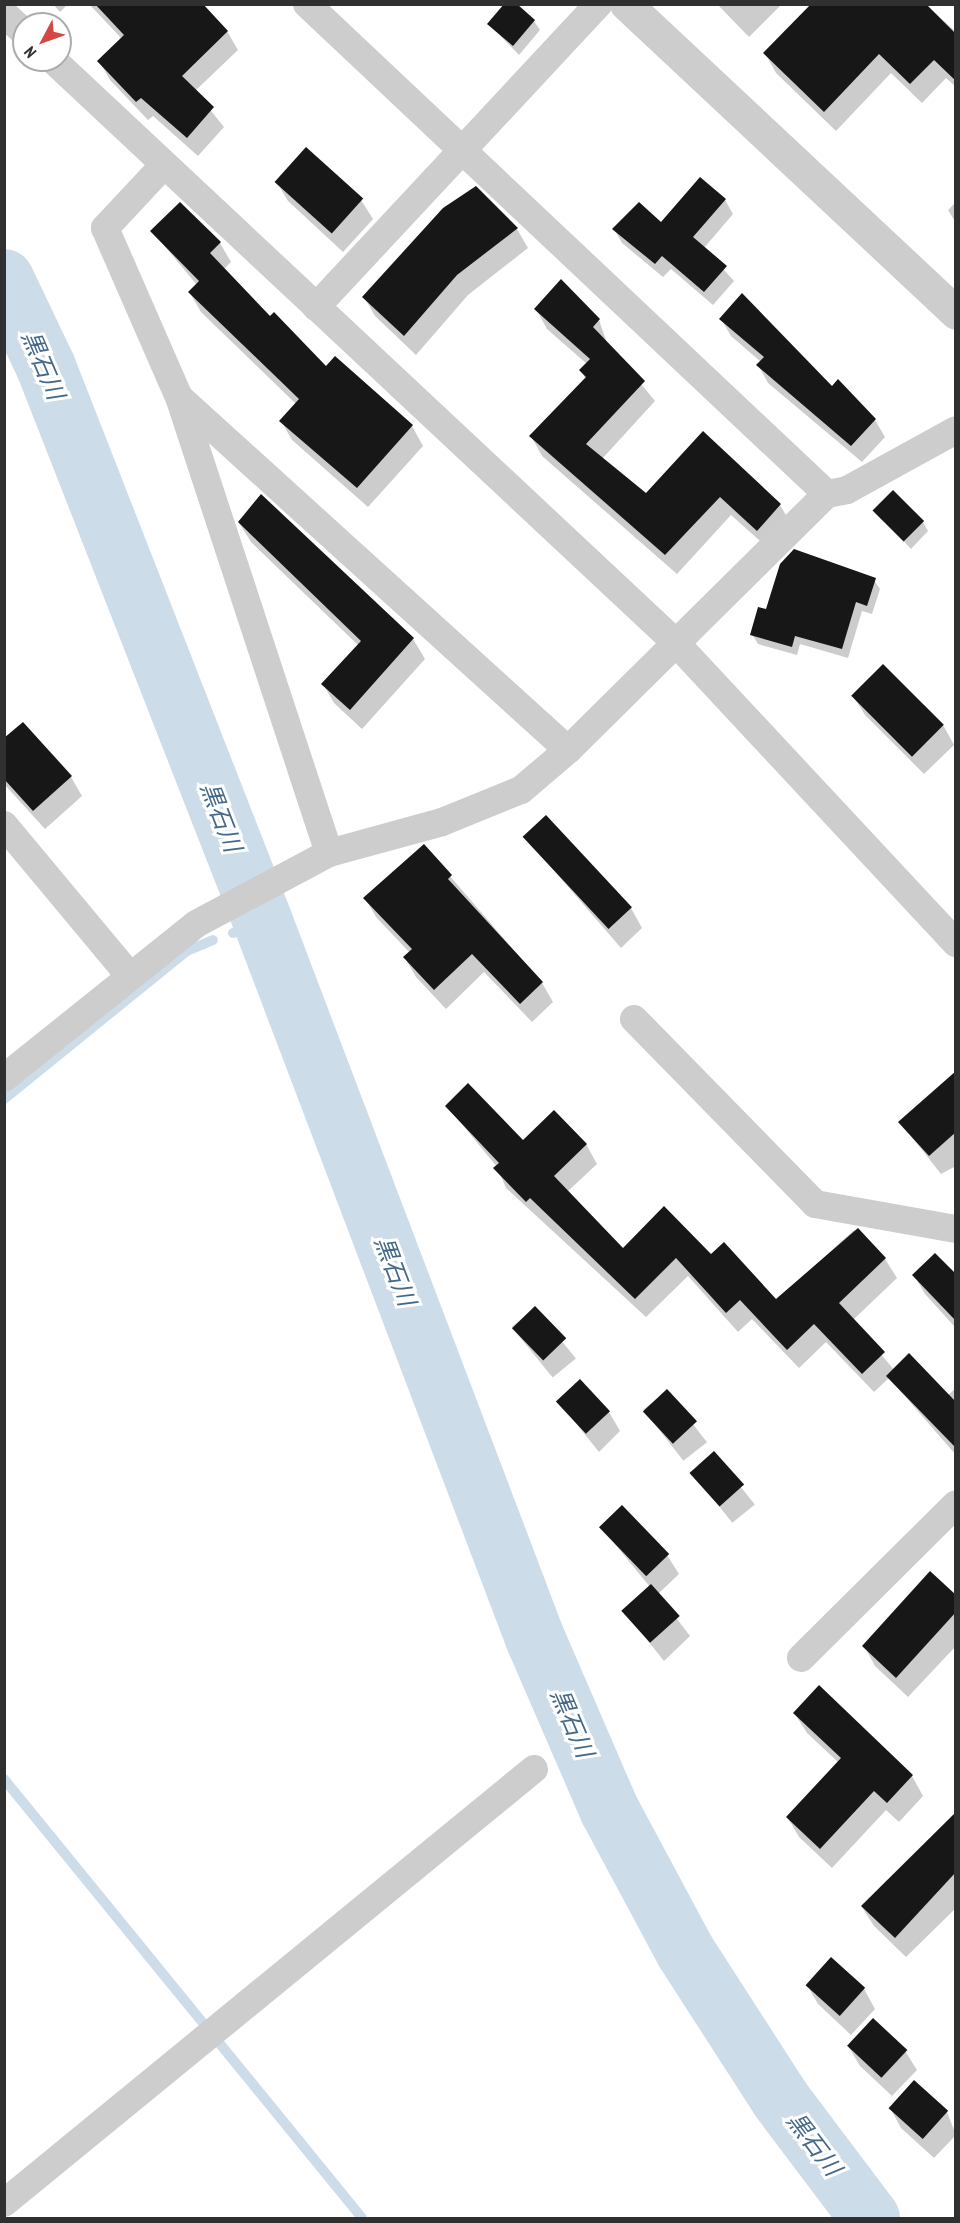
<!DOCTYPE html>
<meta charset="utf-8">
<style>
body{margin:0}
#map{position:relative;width:960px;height:2223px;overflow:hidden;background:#fff;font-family:"PT Sans Narrow","Noto Sans JP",sans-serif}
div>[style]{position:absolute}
.shadow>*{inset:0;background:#0003;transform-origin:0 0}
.stream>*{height:10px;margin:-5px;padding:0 5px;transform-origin:5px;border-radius:5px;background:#cddce9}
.river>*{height:60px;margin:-30px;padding:0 30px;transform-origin:30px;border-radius:30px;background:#cddce9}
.building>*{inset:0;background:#171717;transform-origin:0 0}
.minor>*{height:28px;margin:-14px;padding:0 14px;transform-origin:14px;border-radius:14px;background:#cdcdcd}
.tertiary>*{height:33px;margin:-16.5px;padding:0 16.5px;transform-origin:16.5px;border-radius:16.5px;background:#cdcdcd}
span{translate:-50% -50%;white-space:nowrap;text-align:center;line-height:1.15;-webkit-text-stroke:6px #fff;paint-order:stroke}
.water-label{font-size:24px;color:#45698a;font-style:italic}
.frame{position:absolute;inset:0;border:6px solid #303030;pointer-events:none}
.north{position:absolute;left:12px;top:12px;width:60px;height:60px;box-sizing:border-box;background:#fff;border:2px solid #acacac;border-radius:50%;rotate:229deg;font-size:16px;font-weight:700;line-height:24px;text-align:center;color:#303030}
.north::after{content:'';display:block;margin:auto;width:21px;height:27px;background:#d44844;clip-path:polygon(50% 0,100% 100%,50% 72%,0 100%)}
</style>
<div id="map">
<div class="shadow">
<div style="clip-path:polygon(53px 4px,68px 4px,60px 12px)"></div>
<div style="clip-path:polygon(89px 4px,201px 4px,227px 31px,238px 50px,195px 91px,224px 127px,198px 156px,153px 116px,148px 120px,110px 80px,99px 61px,122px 39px)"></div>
<div style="clip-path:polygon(717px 4px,782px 4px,749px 37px)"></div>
<div style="clip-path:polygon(925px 4px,956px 32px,956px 87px,946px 78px,922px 103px,891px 73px,836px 131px,776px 73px,765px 53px)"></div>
<div style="clip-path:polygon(534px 21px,540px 30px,519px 55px,489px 24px)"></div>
<div style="clip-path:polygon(276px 181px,361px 200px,373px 219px,343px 252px,288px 201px)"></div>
<div style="clip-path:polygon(476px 188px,517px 229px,528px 248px,468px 295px,416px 355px,375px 316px,364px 297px)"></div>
<div style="clip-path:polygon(725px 200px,733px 214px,704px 248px,734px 281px,713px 305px,671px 269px,663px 277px,622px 243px,614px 229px,661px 225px)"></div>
<div style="clip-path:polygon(956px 202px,956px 223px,948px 210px)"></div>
<div style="clip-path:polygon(152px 231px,220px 243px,231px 262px,223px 270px,270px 318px,326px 368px,412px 426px,423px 446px,368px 507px,292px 440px,281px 421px,296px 404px,201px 312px,190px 293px,197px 285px)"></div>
<div style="clip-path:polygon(536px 309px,599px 320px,607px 343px,655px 401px,602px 459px,646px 495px,703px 433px,780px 505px,791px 524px,769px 549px,731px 515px,677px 574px,542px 456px,531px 436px,586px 380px,581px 370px,587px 364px,547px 329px)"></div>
<div style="clip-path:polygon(721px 319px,832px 388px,875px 420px,885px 437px,862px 462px,768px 383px,758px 365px,761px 362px,731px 336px)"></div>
<div style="clip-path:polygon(261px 496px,413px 639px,425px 659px,362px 729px,334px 703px,323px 684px,359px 646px,251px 542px,239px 523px)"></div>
<div style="clip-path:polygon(875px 511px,923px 522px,928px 531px,911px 549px)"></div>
<div style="clip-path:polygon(874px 580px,880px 589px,872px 614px,862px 611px,848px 658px,800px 644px,797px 655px,758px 644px,752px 634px,767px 611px)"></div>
<div style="clip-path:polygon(853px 696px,943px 725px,954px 745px,924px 774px,865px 715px)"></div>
<div style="clip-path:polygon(4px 740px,71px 777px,82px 796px,45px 829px,4px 784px)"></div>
<div style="clip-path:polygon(525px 837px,631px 908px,642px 928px,621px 948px)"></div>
<div style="clip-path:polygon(424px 846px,542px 983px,553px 1002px,532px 1022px,484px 972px,446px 1009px,416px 977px,405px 958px,410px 953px,376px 917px,365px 898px)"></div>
<div style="clip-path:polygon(956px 1073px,956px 1166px,941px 1174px,900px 1122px)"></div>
<div style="clip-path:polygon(447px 1106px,523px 1142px,586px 1144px,597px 1164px,567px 1192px,623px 1250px,711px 1256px,776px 1301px,854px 1230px,885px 1259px,897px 1278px,853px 1320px,894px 1370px,948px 1395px,956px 1388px,956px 1455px,889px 1378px,874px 1392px,826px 1342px,799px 1368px,752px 1319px,738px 1332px,688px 1276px,646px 1317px,506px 1188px,497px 1167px)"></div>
<div style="clip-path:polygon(914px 1275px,956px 1276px,954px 1326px,925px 1294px)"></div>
<div style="left:535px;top:1308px;width:65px;height:30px;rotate:51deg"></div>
<div style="left:667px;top:1391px;width:65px;height:30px;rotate:52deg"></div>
<div style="clip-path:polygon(558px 1401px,609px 1412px,620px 1431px,599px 1452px)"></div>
<div style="left:714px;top:1454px;width:65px;height:29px;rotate:51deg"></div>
<div style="clip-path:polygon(601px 1527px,667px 1555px,679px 1574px,658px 1594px,690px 1636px,664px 1661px,624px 1611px,650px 1587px)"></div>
<div style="clip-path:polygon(956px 1597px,956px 1646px,908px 1697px,875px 1666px,864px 1646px)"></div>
<div style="clip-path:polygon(819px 1687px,912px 1776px,923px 1796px,899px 1822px,886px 1810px,832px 1868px,799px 1837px,788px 1818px,839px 1763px,807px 1733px,795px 1714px)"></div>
<div style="clip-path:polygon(956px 1830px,956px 1908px,906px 1957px,874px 1926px,862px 1907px,887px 1880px,891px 1884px)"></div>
<div style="clip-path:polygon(807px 1985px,864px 1989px,875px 2009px,851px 2035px,818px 2004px)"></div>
<div style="clip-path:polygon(848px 2046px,905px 2051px,917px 2070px,892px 2096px,860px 2066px)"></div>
<div style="clip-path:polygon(890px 2108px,947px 2112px,956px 2135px,934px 2158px,901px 2128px)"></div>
</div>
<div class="stream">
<div style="left:233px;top:933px;width:32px;rotate:-20deg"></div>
<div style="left:4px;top:1099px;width:235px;rotate:-39deg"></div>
<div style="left:187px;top:951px;width:28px;rotate:-23deg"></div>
<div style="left:4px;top:1779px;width:566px;rotate:50.8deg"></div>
</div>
<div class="river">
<div style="left:4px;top:279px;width:98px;rotate:64.5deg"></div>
<div style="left:46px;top:367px;width:596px;rotate:68.64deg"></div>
<div style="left:263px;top:922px;width:766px;rotate:69.2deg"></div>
<div style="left:535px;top:1638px;width:189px;rotate:66.6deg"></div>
<div style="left:610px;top:1811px;width:159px;rotate:61.8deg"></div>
<div style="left:685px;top:1951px;width:177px;rotate:57.2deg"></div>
<div style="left:781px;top:2100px;width:148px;rotate:53deg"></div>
</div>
<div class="building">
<div style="clip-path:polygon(95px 4px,203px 4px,228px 31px,182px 76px,214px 107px,187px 138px,141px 98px,136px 102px,97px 61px,124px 35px)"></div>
<div style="clip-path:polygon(504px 4px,517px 4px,535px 20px,513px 46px,487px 24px)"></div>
<div style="clip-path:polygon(811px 4px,926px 4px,956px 34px,956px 81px,934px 60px,910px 84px,879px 54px,824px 112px,763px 53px)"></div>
<div style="left:306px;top:147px;width:77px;height:47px;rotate:42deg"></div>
<div style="clip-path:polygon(700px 177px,726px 199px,693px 237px,727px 266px,704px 292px,662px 256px,655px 264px,612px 229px,639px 202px,661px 222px)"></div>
<div style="clip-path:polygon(476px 186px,518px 228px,457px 275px,404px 336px,362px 297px,443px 208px)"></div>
<div style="clip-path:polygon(180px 202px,221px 242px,210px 253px,270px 316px,274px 312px,326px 366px,335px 356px,413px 425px,357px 488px,279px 421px,299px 399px,188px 292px,199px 281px,150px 231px)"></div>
<div style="clip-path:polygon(561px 279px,600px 319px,593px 327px,645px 381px,586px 444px,646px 493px,703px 431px,781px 504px,757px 531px,720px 497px,665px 555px,529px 436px,586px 377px,579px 370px,590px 359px,534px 309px)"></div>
<div style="clip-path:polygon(742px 293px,832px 386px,838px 379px,876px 419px,851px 446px,756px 365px,764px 357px,719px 319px)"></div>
<div style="left:893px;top:490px;width:44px;height:29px;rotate:45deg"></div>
<div style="clip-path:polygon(261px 494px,414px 638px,350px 710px,321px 684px,361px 641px,238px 522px)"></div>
<div style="clip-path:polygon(794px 549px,876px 578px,867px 606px,856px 602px,842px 649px,795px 636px,792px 647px,750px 635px,758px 607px,766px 609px,780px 564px)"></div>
<div style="left:883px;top:664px;width:86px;height:45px;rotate:45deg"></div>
<div style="clip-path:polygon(23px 722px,72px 776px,33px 811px,4px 779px,4px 738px)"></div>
<div style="left:546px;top:815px;width:126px;height:32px;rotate:47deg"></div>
<div style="clip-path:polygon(424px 844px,452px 875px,448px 879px,543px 982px,520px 1004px,472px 954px,434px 990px,403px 957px,412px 949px,363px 898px)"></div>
<div style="clip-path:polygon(956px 1071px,956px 1132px,929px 1156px,898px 1122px)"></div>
<div style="clip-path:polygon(468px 1083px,523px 1140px,554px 1110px,587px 1144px,554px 1176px,623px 1248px,664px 1206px,711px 1254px,724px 1242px,776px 1299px,858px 1228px,886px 1258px,839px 1303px,885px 1352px,862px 1374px,814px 1324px,787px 1350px,740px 1300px,726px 1313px,676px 1258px,635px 1299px,530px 1198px,526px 1202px,493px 1168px,499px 1163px,445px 1106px)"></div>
<div style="clip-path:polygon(935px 1253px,956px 1274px,956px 1321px,912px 1275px)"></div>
<div style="left:535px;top:1306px;width:45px;height:32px;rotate:46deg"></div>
<div style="clip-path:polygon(909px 1353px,956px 1402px,956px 1448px,886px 1376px)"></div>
<div style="left:580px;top:1379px;width:44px;height:33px;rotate:47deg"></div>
<div style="left:667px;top:1389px;width:44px;height:33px;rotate:47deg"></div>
<div style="left:714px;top:1451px;width:45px;height:33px;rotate:48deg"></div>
<div style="left:622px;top:1505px;width:68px;height:32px;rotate:46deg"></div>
<div style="clip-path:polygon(930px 1571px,956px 1595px,956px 1612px,896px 1678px,862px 1646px)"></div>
<div style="left:651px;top:1584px;width:43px;height:40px;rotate:48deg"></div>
<div style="clip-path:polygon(819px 1685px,913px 1775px,887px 1803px,874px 1791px,820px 1849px,786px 1817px,841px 1758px,793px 1713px)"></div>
<div style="clip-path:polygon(956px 1812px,956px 1872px,895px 1938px,861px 1906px)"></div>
<div style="left:831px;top:1957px;width:46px;height:38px;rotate:42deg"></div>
<div style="left:873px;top:2018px;width:47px;height:38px;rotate:43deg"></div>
<div style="left:914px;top:2080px;width:46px;height:38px;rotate:42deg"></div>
</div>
<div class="minor">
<div style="left:307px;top:4px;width:714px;rotate:43.3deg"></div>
<div style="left:4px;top:14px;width:27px;rotate:42deg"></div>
<div style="left:53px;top:60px;width:852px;rotate:43.1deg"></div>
<div style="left:675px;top:642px;width:412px;rotate:47deg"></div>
<div style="left:163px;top:166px;width:85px;rotate:133.1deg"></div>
<div style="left:105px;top:228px;width:184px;rotate:66.4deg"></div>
<div style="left:179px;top:397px;width:480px;rotate:71.8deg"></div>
<div style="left:316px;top:307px;width:415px;rotate:-47deg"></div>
<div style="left:181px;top:399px;width:522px;rotate:42.21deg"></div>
<div style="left:4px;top:825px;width:195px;rotate:50.2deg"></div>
<div style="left:634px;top:1019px;width:259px;rotate:45.6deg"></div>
<div style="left:815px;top:1204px;width:143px;rotate:10.1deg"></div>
<div style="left:4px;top:1078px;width:246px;rotate:-38.7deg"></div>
<div style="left:196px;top:924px;width:151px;rotate:-28.1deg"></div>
<div style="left:329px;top:853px;width:117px;rotate:-15.3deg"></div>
<div style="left:442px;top:822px;width:85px;rotate:-22.1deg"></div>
<div style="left:521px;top:790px;width:62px;rotate:-40.4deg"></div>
<div style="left:568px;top:750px;width:364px;rotate:-44.7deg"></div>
<div style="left:827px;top:494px;width:20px;rotate:-11deg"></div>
<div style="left:847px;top:490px;width:124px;rotate:-28.8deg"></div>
<div style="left:801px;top:1658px;width:218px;rotate:-44.8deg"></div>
<div style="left:4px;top:2203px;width:685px;rotate:-39.31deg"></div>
</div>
<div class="tertiary">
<div style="left:626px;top:4px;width:452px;rotate:43.1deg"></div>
</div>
<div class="water-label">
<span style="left:43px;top:365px;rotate:67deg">黒石川</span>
<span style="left:221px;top:817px;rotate:69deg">黒石川</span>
<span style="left:395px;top:1271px;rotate:69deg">黒石川</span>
<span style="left:572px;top:1723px;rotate:67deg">黒石川</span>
<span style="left:814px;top:2144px;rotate:53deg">黒石川</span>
</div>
<div class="frame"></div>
<div class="north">N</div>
</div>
